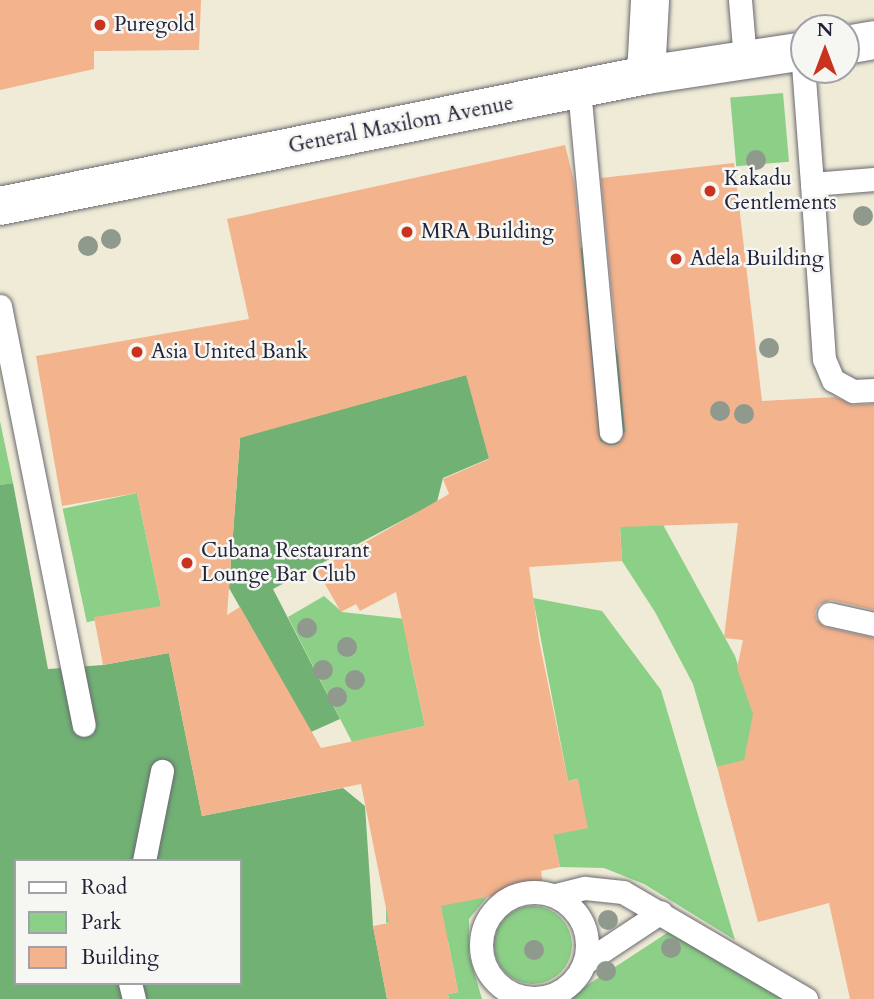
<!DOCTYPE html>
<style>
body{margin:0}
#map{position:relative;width:874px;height:999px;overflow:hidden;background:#efebd6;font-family:Cardo,serif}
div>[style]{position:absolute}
.green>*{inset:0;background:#8ccf87;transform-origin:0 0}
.round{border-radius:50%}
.forest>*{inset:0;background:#71b274}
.building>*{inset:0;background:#f2b38d}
.roads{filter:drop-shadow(0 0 2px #6a6871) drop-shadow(0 0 2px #6a6871)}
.service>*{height:23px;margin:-11.5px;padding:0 11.5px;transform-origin:11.5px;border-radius:11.5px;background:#fff}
.service>.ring{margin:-11.5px;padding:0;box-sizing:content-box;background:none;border:23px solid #fff;border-radius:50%}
.minor>*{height:38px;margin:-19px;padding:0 19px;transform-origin:19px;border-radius:19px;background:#fff}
.secondary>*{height:38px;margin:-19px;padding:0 19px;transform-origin:19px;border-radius:19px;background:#fff}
.trees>*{width:20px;height:20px;margin:-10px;border-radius:50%;background:#90998d}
.dots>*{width:19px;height:19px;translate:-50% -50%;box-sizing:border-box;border:4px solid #f6f6f2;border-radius:50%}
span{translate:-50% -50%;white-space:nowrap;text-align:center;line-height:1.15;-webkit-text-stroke:5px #f6f6f2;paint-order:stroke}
.poi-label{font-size:21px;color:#22223b}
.left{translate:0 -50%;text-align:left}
.street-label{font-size:21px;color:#22223b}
.legend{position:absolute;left:14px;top:859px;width:228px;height:126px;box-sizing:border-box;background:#f6f6f2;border:2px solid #a1a1a9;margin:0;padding:9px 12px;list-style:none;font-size:21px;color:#22223b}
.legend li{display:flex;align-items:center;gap:14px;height:35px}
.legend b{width:35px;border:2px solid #a1a1a9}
.north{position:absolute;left:790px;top:14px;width:70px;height:70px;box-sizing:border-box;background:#f6f6f2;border:2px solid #a1a1a9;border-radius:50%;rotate:0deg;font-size:19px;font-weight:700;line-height:28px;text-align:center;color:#22223b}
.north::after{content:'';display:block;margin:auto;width:24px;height:32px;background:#c8321e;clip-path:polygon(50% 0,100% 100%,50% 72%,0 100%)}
</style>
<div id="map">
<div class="green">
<div style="left:783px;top:93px;width:69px;height:53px;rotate:85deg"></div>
<div style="clip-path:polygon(0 421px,13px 483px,0 485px)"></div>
<div style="left:137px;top:493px;width:116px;height:76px;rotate:78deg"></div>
<div style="clip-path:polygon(661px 521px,735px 656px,767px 755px,717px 767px,693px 684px,655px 612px,622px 561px,620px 526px)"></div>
<div style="clip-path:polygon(324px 596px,342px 612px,433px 622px,408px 648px,425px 726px,352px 742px,288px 617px)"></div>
<div style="clip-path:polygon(533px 598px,602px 611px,661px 690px,735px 940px,644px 884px,604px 868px,560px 867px,553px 835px,577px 779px,568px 781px)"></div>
<div style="clip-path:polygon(487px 897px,469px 919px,469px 955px,482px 999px,449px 999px,448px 994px,458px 992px,448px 941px,435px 914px,386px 923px,386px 907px)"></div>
<div class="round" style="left:494px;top:906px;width:78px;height:78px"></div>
<div style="clip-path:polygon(670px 931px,803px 999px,566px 999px)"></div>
</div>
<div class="forest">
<div style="clip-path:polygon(588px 245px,618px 355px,635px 435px,615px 445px,504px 452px,443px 478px,437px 502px,273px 589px,340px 719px,311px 732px,229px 588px,246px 358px,281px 426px,466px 375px,528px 269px)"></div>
<div style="clip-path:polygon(evenodd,13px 483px,48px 669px,103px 665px,169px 653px,202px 816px,343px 788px,365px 806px,373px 926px,387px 999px,0 999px,0 485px,13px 483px,16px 861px,240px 861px,240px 983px,16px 983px,16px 861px)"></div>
</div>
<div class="building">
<div style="clip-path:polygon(0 0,201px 0,199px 50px,94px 51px,94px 69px,0 90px)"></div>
<div style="clip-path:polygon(evenodd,565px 145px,574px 181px,600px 441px,612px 446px,618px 444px,625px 431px,601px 178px,734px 163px,762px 401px,835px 397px,853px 405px,874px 404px,874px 610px,831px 600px,819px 604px,815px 612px,816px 619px,825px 627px,874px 638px,874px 999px,850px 999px,829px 903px,758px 922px,717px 767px,744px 760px,753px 714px,737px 668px,743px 640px,724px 638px,738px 523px,620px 527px,622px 561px,529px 567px,539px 640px,568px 781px,578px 779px,588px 828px,553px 835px,560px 867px,541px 871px,543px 886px,441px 906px,458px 992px,448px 994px,449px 999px,387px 999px,373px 926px,389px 923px,361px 784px,202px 816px,169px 653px,103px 665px,94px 617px,161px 606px,137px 493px,62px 506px,36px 356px,249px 319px,227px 219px,565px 145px,466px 375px,489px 459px,443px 479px,449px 494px,317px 570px,341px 612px,356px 604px,360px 611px,396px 592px,425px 726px,321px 748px,240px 607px,227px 615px,240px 438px,466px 375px)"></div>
</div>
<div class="roads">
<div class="service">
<div style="left:740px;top:0;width:60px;rotate:85.2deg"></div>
<div style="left:802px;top:51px;width:133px;rotate:85.7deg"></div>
<div style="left:812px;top:184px;width:62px;rotate:-4.6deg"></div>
<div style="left:579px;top:89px;width:344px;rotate:84.7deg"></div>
<div style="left:812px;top:184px;width:175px;rotate:86.1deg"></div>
<div style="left:824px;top:359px;width:23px;rotate:67deg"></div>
<div style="left:833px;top:380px;width:23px;rotate:29deg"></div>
<div style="left:853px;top:391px;width:21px;rotate:-3deg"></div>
<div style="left:0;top:306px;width:427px;rotate:78.7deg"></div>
<div style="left:829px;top:614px;width:46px;rotate:12.5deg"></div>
<div style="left:144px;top:861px;width:92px;rotate:-78.7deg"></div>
<div class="ring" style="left:481px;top:892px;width:83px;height:83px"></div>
<div style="left:556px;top:895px;width:30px;rotate:-14deg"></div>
<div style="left:585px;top:888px;width:38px;rotate:6deg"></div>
<div style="left:623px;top:892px;width:212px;rotate:30.3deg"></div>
<div style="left:584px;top:963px;width:92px;rotate:-33.5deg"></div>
<div style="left:130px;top:983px;width:16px;rotate:76deg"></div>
</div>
<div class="minor">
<div style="left:646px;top:75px;width:75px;rotate:-86.9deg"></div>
</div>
<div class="secondary">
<div style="left:846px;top:45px;width:28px;rotate:-10deg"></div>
<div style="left:0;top:206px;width:659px;rotate:-11.46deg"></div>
<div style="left:646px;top:75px;width:160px;rotate:-8.6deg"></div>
</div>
</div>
<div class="trees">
<div style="left:756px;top:160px"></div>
<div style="left:863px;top:216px"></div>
<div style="left:111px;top:239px"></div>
<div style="left:88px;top:246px"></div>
<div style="left:769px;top:348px"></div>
<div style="left:720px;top:411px"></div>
<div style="left:744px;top:414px"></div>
<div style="left:307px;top:628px"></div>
<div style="left:347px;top:647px"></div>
<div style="left:323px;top:670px"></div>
<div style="left:355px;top:680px"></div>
<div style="left:337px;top:697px"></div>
<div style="left:608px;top:920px"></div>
<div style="left:671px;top:948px"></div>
<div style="left:534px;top:950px"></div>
<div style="left:606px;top:971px"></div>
</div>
<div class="dots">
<div style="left:100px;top:25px;background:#c8321e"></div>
<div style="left:710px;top:191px;background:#c8321e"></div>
<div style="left:407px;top:232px;background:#c8321e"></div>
<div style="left:676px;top:259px;background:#c8321e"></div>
<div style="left:137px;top:352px;background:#c8321e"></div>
<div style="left:187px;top:563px;background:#c8321e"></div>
</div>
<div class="poi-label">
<span class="left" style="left:114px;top:25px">Puregold</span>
<span class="left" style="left:724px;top:191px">Kakadu<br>Gentlements</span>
<span class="left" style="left:421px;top:232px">MRA Building</span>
<span class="left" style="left:690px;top:259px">Adela Building</span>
<span class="left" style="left:151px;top:352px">Asia United Bank</span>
<span class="left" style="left:201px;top:563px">Cubana Restaurant<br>Lounge Bar Club</span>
</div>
<div class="street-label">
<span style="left:401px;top:125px;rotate:-11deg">General Maxilom Avenue</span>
</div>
<ul class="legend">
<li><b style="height:9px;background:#fff"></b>Road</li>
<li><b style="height:19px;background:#8ccf87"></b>Park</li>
<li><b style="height:19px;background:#f2b38d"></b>Building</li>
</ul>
<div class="north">N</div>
</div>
